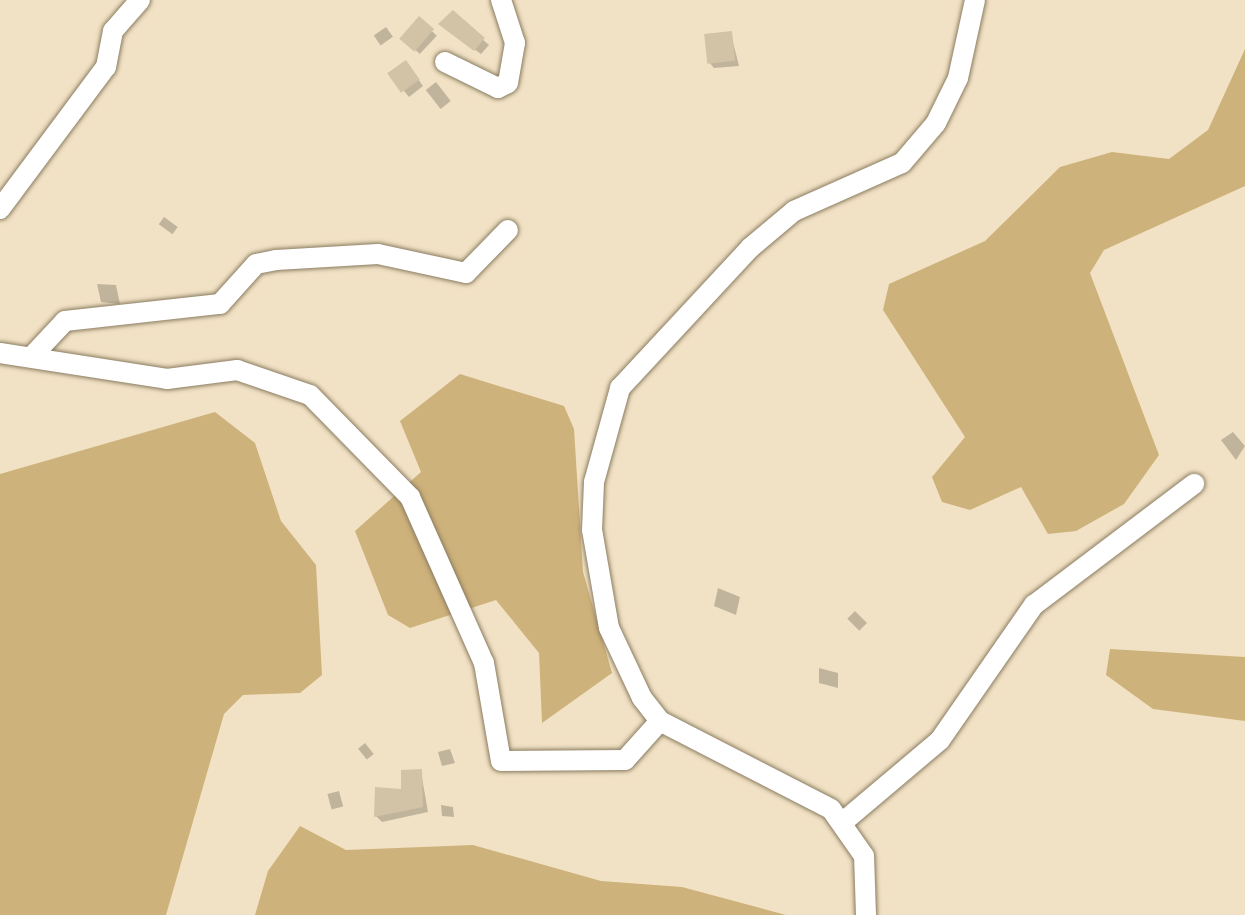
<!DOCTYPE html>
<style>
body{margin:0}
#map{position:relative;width:1245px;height:915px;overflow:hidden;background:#f2e2c5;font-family:Barlow,sans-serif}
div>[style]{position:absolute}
.green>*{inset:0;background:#ceb27b}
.shadow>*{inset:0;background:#0003;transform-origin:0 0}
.building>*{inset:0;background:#d2c3a6;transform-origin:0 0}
.roads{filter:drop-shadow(0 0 2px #8a7c61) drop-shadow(0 0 2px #8a7c61)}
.minor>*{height:20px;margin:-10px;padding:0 10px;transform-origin:10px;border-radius:10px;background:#fff}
span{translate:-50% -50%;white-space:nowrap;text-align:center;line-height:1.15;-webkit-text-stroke:8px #fff;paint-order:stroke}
</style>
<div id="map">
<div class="green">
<div style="clip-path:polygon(1245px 49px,1245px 186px,1104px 250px,1090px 273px,1159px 455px,1124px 504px,1076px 531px,1048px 534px,1021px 487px,970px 510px,942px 502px,932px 477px,965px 437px,883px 310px,889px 284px,985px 241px,1060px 167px,1112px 152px,1169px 159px,1208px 130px)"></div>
<div style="clip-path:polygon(460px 374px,564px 406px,574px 429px,583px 572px,612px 673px,542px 723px,539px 653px,496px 600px,410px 628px,388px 615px,355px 531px,421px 472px,400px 421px)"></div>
<div style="clip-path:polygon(215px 412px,255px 443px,281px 521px,316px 565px,322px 675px,300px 693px,243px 695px,224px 714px,166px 915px,0 915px,0 474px)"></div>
<div style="clip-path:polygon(1110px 649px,1245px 657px,1245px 721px,1153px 709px,1106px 675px)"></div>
<div style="clip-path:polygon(300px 826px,346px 850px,473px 845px,601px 881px,682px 887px,786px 915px,255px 915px,268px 871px)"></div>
</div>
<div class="shadow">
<div style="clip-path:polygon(453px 14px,489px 45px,481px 54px,446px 29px)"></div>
<div style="left:420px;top:20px;width:23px;height:25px;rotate:43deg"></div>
<div style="left:386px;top:27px;width:12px;height:15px;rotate:55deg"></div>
<div style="clip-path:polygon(731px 34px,739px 66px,714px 68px,709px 62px)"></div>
<div style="clip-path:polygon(411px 69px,423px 86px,409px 97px,404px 91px)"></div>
<div style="left:436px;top:82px;width:24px;height:13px;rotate:52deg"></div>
<div style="left:164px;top:217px;width:17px;height:9px;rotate:36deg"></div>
<div style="clip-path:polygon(97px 284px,116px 285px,120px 304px,101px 302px)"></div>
<div style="clip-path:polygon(1233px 432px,1245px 446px,1236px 460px,1221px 440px)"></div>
<div style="clip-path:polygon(718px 588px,740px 597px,736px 615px,714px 606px)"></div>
<div style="left:855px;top:611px;width:17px;height:11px;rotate:45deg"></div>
<div style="clip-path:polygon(819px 668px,838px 673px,838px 688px,819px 683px)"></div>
<div style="left:365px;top:743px;width:14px;height:9px;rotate:51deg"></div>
<div style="clip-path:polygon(450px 749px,455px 763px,442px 766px,438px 752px)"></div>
<div style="clip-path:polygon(421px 772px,428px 812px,382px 822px,376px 816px)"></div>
<div style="left:339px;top:791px;width:16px;height:12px;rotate:75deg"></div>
<div style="clip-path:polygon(441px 805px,453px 807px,454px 817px,442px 816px)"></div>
</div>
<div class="building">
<div style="clip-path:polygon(453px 10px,485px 38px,474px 51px,438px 24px)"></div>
<div style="left:419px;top:16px;width:20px;height:30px;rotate:41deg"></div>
<div style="left:732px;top:31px;width:30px;height:28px;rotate:84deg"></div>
<div style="left:406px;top:60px;width:24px;height:23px;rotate:55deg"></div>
<div style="clip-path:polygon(422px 769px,423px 807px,374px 817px,375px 787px,401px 789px,401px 770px)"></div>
</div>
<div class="roads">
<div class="minor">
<div style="left:445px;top:62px;width:59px;rotate:26.1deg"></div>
<div style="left:498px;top:88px;width:11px;rotate:-27deg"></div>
<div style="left:508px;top:83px;width:41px;rotate:-80.1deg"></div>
<div style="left:515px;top:43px;width:45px;rotate:-108deg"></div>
<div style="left:0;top:209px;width:177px;rotate:-53.3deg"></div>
<div style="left:106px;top:67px;width:37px;rotate:-79deg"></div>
<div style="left:113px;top:31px;width:41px;rotate:-48.9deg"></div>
<div style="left:0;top:353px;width:169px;rotate:8.8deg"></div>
<div style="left:167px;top:379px;width:71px;rotate:-7.3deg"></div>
<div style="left:237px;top:370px;width:77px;rotate:18.9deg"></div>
<div style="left:310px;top:395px;width:143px;rotate:45.6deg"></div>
<div style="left:410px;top:497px;width:182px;rotate:66deg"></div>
<div style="left:484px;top:663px;width:99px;rotate:80.2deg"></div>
<div style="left:501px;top:761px;width:124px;rotate:-0.5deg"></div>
<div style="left:625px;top:760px;width:52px;rotate:-48.1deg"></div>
<div style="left:35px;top:353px;width:44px;rotate:-46.8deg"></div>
<div style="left:65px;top:321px;width:156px;rotate:-6.3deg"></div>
<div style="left:220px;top:304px;width:54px;rotate:-48deg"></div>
<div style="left:256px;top:264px;width:20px;rotate:-11deg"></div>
<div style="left:276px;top:260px;width:102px;rotate:-3.4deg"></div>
<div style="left:378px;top:254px;width:90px;rotate:12.2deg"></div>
<div style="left:466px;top:273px;width:60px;rotate:-45.7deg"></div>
<div style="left:843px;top:822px;width:127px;rotate:-40.2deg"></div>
<div style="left:940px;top:740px;width:165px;rotate:-55.2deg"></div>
<div style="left:1034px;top:605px;width:201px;rotate:-37.1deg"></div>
<div style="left:866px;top:915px;width:59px;rotate:-91.9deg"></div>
<div style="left:864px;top:856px;width:57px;rotate:-125.1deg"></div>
<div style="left:831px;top:809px;width:192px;rotate:-152.8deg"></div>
<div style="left:660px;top:721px;width:29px;rotate:-128deg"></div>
<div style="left:642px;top:698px;width:77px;rotate:-115.2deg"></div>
<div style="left:609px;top:628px;width:99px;rotate:-99.8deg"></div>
<div style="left:592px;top:530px;width:48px;rotate:-87.6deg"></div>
<div style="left:594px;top:482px;width:98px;rotate:-74.5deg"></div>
<div style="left:620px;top:388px;width:191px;rotate:-47.1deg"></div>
<div style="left:750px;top:248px;width:57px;rotate:-40.1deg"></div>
<div style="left:794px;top:211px;width:118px;rotate:-24deg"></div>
<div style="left:902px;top:163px;width:52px;rotate:-49.6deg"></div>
<div style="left:936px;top:123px;width:50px;rotate:-63.9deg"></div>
<div style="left:958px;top:78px;width:80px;rotate:-77.7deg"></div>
</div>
</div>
</div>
